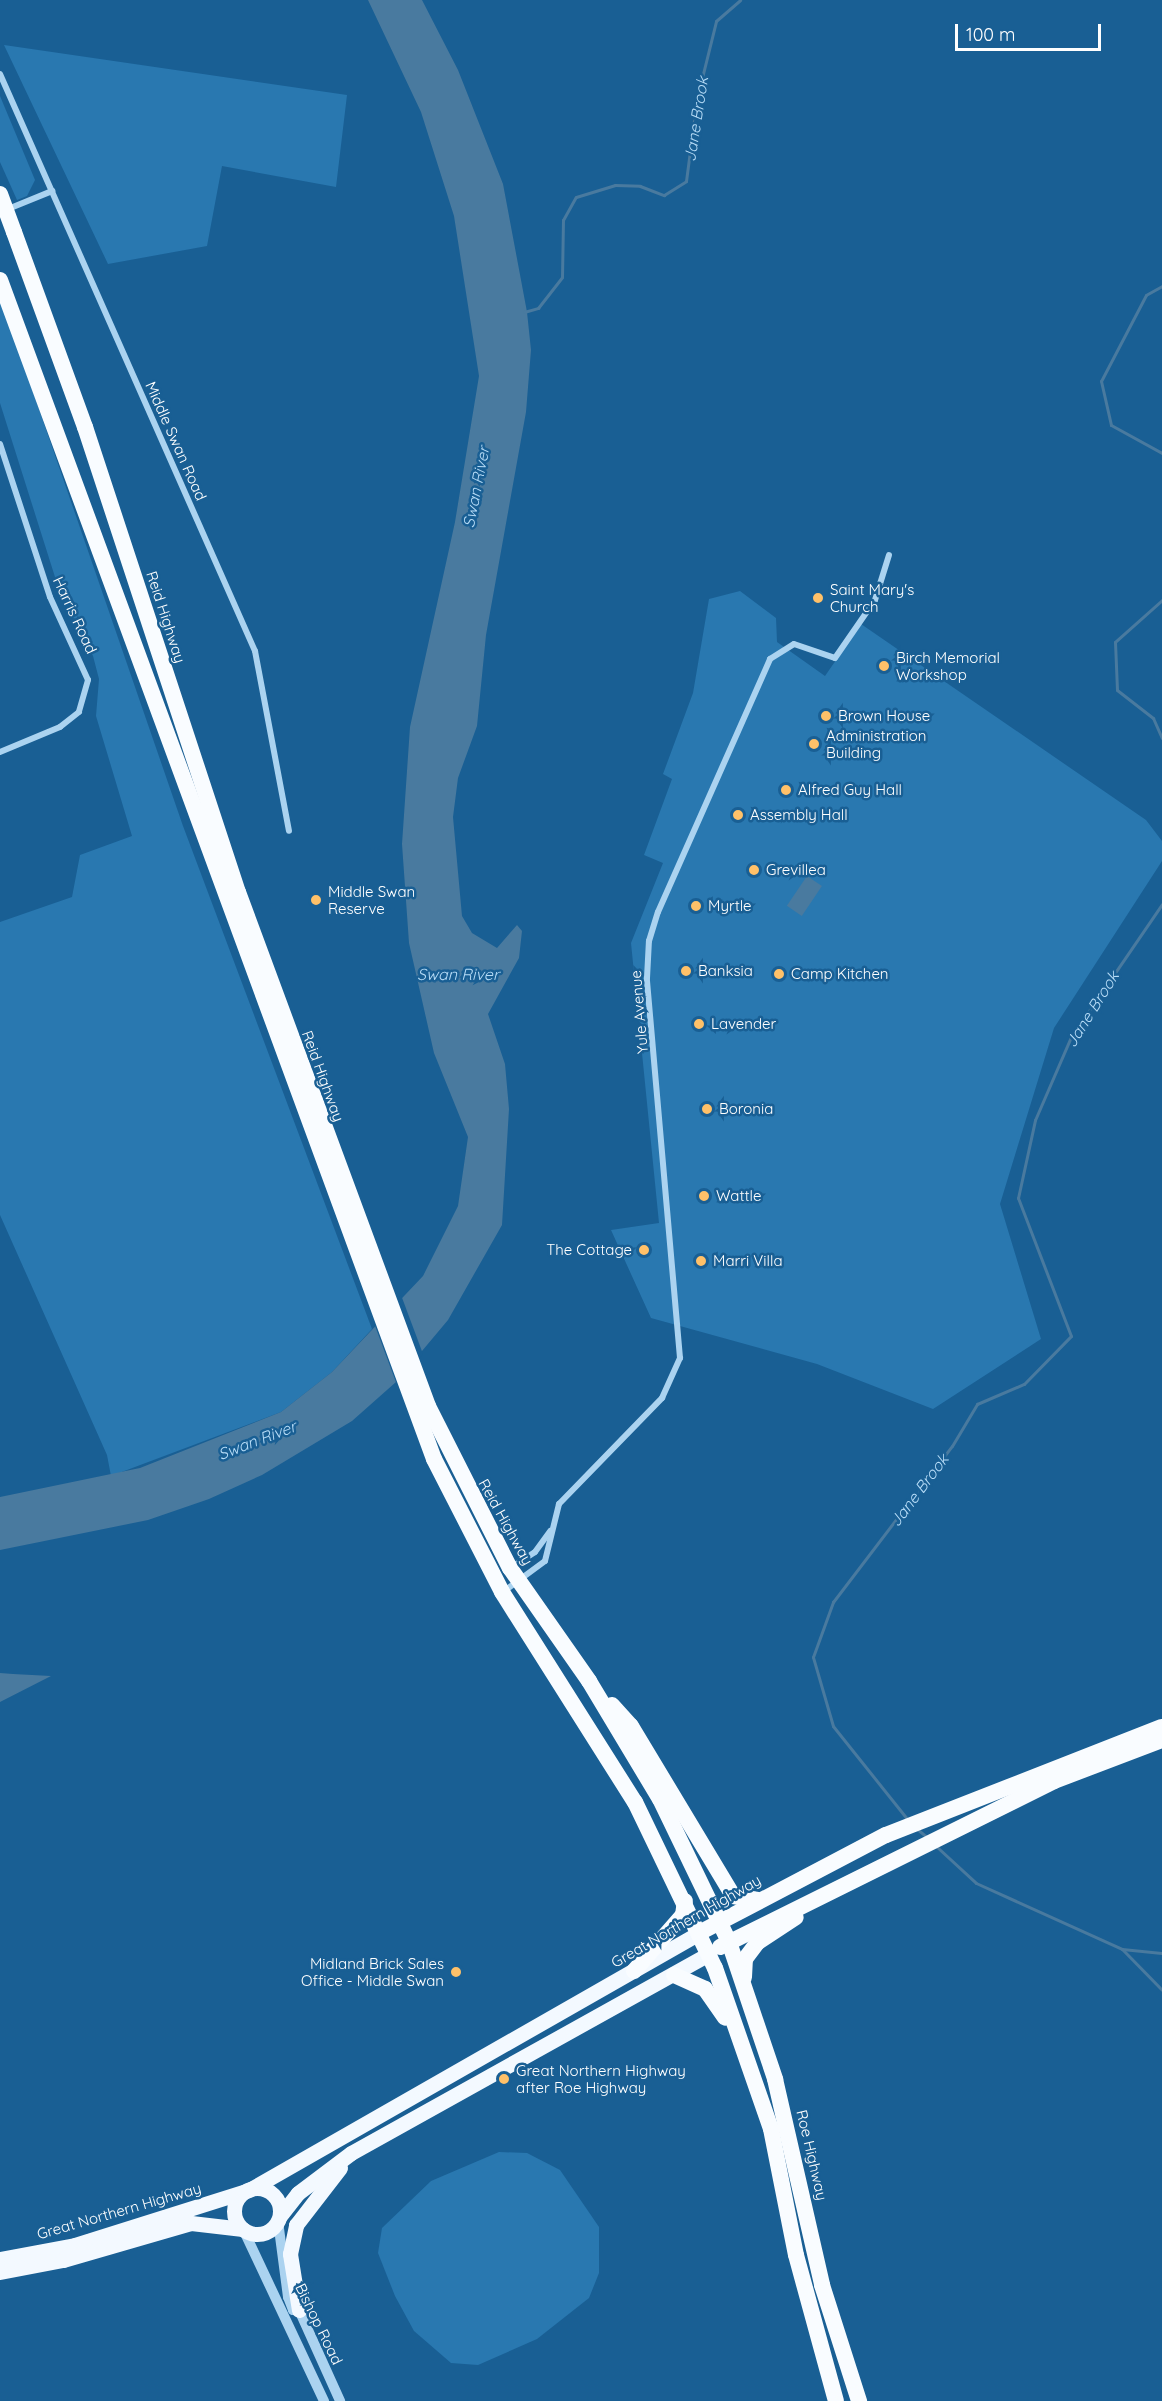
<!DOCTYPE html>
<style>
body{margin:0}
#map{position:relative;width:1162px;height:2401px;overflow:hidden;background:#195f94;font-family:Quicksand,sans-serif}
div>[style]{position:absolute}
.green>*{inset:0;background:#2978b0}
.water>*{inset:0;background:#497a9f;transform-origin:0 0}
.pier>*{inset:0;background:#195f94}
.stream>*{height:3px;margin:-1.5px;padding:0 1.5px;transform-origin:1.5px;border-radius:1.5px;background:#497a9f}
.minor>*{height:6px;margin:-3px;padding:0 3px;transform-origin:3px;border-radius:3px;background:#abd3f0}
.tertiary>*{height:10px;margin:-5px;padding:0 5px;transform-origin:5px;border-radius:5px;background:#abd3f0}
.primary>*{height:15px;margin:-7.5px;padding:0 7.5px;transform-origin:7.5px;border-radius:7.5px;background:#f3f9ff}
.primary>.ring{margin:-7.5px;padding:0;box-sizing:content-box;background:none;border:15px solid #f3f9ff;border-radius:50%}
.trunk>*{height:16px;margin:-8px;padding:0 8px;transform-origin:8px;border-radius:8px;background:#f9fcff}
.trunk-bridge>*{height:16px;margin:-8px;padding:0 8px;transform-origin:8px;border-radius:8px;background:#f9fcff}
.dots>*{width:16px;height:16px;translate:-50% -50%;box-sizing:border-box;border:3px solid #195f94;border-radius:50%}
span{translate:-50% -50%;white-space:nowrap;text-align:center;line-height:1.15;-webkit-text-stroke:5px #195f94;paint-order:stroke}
.street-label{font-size:15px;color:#fff}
.poi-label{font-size:15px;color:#fff}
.left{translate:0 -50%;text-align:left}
.right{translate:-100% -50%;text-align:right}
.water-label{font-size:16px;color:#b7dcf7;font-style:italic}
.scale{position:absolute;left:955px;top:24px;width:146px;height:27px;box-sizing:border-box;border:3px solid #fff;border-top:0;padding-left:8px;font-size:18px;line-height:21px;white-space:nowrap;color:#fff;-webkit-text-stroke:4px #195f94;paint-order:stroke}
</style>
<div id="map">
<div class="green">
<div style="clip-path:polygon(4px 45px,347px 95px,336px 187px,222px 166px,207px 246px,108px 264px)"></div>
<div style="clip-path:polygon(0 96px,35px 180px,27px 196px,17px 200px,0 162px)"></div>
<div style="clip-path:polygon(0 296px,183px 826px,372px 1329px,332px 1372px,281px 1412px,111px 1476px,107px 1455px,0 1215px,0 922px,72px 897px,80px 855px,132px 836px,96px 716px,99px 679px,93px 656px,61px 596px,0 403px)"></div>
<div style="clip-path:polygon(740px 591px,776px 618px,777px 642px,825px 676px,861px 624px,1146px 820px,1162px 841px,1162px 861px,1054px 1028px,1000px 1204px,1041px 1339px,933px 1409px,817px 1364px,651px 1318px,611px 1230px,659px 1223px,631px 943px,663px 863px,644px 855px,672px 779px,663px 774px,693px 693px,709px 599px)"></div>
<div style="clip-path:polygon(499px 2152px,527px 2153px,560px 2170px,599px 2227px,599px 2273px,589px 2298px,537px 2339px,478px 2365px,451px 2363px,414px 2331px,395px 2296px,378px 2253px,382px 2228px,431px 2181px)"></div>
</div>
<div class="water">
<div style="clip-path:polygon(368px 0,422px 0,458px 70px,503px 184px,527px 312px,531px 350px,526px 412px,486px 635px,477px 726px,458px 778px,453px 817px,462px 916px,472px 933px,497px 948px,517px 925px,522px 931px,519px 958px,488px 1014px,505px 1064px,509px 1109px,502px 1225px,448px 1320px,396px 1382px,352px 1421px,262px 1475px,209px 1499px,148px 1520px,0 1550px,0 1497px,140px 1468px,281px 1412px,332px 1372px,423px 1276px,458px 1206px,468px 1137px,434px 1053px,409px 943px,402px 844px,410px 727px,455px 522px,479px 376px,454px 216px,421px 112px)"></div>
<div style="left:807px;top:876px;width:18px;height:36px;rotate:34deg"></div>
<div style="clip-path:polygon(0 1673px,13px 1674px,51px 1676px,0 1702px)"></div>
</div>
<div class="pier">
<div style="clip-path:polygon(401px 1295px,423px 1354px,397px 1385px,374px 1323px)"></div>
</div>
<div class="stream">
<div style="left:1162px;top:286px;width:18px;rotate:151deg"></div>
<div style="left:1146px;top:295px;width:97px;rotate:117.6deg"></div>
<div style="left:1101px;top:381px;width:45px;rotate:77.2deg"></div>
<div style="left:1111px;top:425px;width:58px;rotate:28.8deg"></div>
<div style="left:524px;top:312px;width:15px;rotate:-16deg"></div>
<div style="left:538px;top:308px;width:39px;rotate:-52deg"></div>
<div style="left:562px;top:277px;width:57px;rotate:-89deg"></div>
<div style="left:563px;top:220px;width:26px;rotate:-61deg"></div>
<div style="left:576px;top:197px;width:41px;rotate:-17.1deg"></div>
<div style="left:615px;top:185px;width:25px;rotate:2deg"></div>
<div style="left:640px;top:186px;width:26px;rotate:21deg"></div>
<div style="left:664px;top:195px;width:26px;rotate:-32deg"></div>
<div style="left:686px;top:181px;width:84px;rotate:-82.5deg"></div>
<div style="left:697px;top:98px;width:79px;rotate:-76.1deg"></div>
<div style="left:716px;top:21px;width:32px;rotate:-41deg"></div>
<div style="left:1162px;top:600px;width:63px;rotate:138.2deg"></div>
<div style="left:1115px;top:642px;width:48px;rotate:87.6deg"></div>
<div style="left:1117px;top:690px;width:46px;rotate:37.9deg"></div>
<div style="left:1153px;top:718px;width:22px;rotate:66deg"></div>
<div style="left:908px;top:1820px;width:120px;rotate:-128.6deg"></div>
<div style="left:833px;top:1726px;width:72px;rotate:-106.2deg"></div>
<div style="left:813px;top:1657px;width:59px;rotate:-70deg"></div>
<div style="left:833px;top:1602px;width:196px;rotate:-52.7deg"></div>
<div style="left:952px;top:1446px;width:49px;rotate:-59.2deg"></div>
<div style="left:977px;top:1404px;width:51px;rotate:-23.1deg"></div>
<div style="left:1024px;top:1384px;width:67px;rotate:-45.6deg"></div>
<div style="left:1071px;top:1336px;width:148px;rotate:-111deg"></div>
<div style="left:1018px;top:1198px;width:80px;rotate:-77.7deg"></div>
<div style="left:1035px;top:1120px;width:90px;rotate:-66.6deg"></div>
<div style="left:1071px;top:1037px;width:161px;rotate:-55.6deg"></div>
<div style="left:917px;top:1829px;width:14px;rotate:39deg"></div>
<div style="left:937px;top:1847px;width:53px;rotate:42.7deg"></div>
<div style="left:976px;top:1883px;width:160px;rotate:24.3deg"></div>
<div style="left:1122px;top:1949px;width:57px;rotate:45.7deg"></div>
<div style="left:1122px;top:1949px;width:40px;rotate:5.7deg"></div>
</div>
<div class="minor">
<div style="left:0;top:74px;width:631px;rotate:66.16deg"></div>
<div style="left:255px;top:651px;width:183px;rotate:79.3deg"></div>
<div style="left:8px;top:209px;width:48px;rotate:-22.2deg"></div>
<div style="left:0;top:444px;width:161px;rotate:71.9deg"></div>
<div style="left:50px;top:597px;width:91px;rotate:65.4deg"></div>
<div style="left:88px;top:680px;width:33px;rotate:106deg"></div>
<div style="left:79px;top:712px;width:24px;rotate:142deg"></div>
<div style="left:60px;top:727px;width:65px;rotate:157.4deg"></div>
<div style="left:512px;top:1567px;width:27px;rotate:-33deg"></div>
<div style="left:535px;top:1552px;width:26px;rotate:-54deg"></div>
<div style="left:503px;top:1592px;width:52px;rotate:-36.4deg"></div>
<div style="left:545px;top:1561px;width:59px;rotate:-76.2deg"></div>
<div style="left:559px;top:1504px;width:148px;rotate:-45.8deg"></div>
<div style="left:662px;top:1398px;width:44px;rotate:-65.8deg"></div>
<div style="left:680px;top:1358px;width:381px;rotate:-95deg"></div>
<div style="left:647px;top:978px;width:37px;rotate:-87deg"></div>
<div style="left:649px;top:941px;width:30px;rotate:-73deg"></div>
<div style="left:658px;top:912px;width:277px;rotate:-66.1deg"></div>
<div style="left:770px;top:659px;width:28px;rotate:-32deg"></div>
<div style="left:794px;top:644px;width:43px;rotate:18.9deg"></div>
<div style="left:835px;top:658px;width:70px;rotate:-55.4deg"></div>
<div style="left:875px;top:600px;width:47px;rotate:-72.7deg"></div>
</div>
<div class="tertiary">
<div style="left:278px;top:2221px;width:77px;rotate:82.5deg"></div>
<div style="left:288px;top:2297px;width:14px;rotate:69deg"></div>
<div style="left:293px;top:2310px;width:6px"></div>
<div style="left:299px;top:2310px;width:100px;rotate:65.7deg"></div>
<div style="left:244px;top:2231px;width:188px;rotate:64.8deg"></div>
</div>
<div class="primary">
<div class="ring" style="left:234px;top:2188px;width:31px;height:31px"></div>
<div style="left:249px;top:2190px;width:518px;rotate:-29.73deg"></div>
<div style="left:280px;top:2216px;width:29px;rotate:-52deg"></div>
<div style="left:298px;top:2193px;width:66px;rotate:-37deg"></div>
<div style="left:351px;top:2153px;width:410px;rotate:-29.1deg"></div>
<div style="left:0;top:2259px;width:76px;rotate:-10.6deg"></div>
<div style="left:75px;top:2245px;width:179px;rotate:-17.5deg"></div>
<div style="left:0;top:2272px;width:64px;rotate:-10.8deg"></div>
<div style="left:63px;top:2260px;width:133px;rotate:-16.1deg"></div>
<div style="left:191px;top:2223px;width:52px;rotate:6.6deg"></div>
<div style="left:299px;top:2310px;width:57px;rotate:-99.1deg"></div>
<div style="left:290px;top:2254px;width:30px;rotate:-78deg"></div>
<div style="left:296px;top:2225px;width:72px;rotate:-52.3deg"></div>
</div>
<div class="trunk">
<div style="left:14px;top:232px;width:208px;rotate:70deg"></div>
<div style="left:85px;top:427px;width:490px;rotate:71.8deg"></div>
<div style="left:238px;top:892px;width:548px;rotate:69.71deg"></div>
<div style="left:428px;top:1406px;width:182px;rotate:63.2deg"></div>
<div style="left:510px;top:1568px;width:138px;rotate:55deg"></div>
<div style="left:589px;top:1681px;width:138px;rotate:59deg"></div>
<div style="left:660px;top:1799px;width:159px;rotate:64.2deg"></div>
<div style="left:729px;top:1942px;width:145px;rotate:71.4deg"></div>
<div style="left:775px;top:2079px;width:211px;rotate:77.1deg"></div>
<div style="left:822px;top:2285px;width:122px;rotate:72.3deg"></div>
<div style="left:0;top:280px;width:1256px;rotate:69.79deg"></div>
<div style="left:434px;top:1459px;width:149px;rotate:62.9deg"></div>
<div style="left:502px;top:1592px;width:249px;rotate:57.7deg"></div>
<div style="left:635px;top:1802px;width:184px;rotate:64.3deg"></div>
<div style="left:715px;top:1968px;width:170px;rotate:70.8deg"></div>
<div style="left:771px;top:2129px;width:128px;rotate:78.8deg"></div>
<div style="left:796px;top:2255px;width:151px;rotate:74.7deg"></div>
<div style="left:612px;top:1705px;width:28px;rotate:48deg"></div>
<div style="left:631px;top:1726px;width:198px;rotate:59deg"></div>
<div style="left:733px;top:1896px;width:24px;rotate:9deg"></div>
<div style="left:699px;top:1933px;width:211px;rotate:-27.7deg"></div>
<div style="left:886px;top:1835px;width:296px;rotate:-21.4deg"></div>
<div style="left:720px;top:1947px;width:373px;rotate:-26.4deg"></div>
<div style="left:1054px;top:1781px;width:116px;rotate:-20.8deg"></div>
<div style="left:634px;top:1971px;width:74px;rotate:-48.8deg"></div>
<div style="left:683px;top:1915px;width:14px;rotate:-82deg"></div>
<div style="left:674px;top:1975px;width:34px;rotate:24deg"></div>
<div style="left:705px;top:1989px;width:35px;rotate:55deg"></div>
<div style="left:744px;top:1977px;width:18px;rotate:-87deg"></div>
<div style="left:745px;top:1959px;width:21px;rotate:-53deg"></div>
<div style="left:758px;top:1942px;width:45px;rotate:-33.3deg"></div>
</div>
<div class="trunk-bridge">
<div style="left:0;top:194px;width:40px;rotate:69.8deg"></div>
</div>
<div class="dots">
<div style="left:818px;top:598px;background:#ffc169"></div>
<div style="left:884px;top:666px;background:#ffc169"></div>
<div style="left:826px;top:716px;background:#ffc169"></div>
<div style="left:814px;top:744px;background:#ffc169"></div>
<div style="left:786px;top:790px;background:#ffc169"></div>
<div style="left:738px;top:815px;background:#ffc169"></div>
<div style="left:754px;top:870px;background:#ffc169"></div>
<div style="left:316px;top:900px;background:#ffc169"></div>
<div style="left:696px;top:906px;background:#ffc169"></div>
<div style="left:686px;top:971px;background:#ffc169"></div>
<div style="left:779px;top:974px;background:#ffc169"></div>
<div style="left:699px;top:1024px;background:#ffc169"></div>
<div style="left:707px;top:1109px;background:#ffc169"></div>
<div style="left:704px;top:1196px;background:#ffc169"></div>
<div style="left:644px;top:1250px;background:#ffc169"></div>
<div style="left:701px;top:1261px;background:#ffc169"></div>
<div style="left:456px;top:1972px;background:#ffc169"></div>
<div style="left:504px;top:2079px;background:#ffc169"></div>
</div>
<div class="street-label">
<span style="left:176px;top:441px;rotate:66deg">Middle Swan Road</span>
<span style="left:75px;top:615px;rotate:65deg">Harris Road</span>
<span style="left:166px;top:617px;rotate:72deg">Reid Highway</span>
<span style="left:639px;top:1012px;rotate:-95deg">Yule Avenue</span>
<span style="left:323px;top:1076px;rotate:70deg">Reid Highway</span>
<span style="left:506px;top:1522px;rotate:61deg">Reid Highway</span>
<span style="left:686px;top:1921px;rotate:-30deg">Great Northern Highway</span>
<span style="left:812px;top:2155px;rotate:77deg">Roe Highway</span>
<span style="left:119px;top:2211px;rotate:-16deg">Great Northern Highway</span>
<span style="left:319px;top:2324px;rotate:64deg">Bishop Road</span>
</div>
<div class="poi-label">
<span class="left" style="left:830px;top:598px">Saint Mary's<br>Church</span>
<span class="left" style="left:896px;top:666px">Birch Memorial<br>Workshop</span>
<span class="left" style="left:838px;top:716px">Brown House</span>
<span class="left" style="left:826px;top:744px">Administration<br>Building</span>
<span class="left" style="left:798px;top:790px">Alfred Guy Hall</span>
<span class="left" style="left:750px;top:815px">Assembly Hall</span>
<span class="left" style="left:766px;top:870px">Grevillea</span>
<span class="left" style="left:328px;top:900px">Middle Swan<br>Reserve</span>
<span class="left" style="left:708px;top:906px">Myrtle</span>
<span class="left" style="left:698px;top:971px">Banksia</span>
<span class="left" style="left:791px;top:974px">Camp Kitchen</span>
<span class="left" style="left:711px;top:1024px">Lavender</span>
<span class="left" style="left:719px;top:1109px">Boronia</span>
<span class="left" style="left:716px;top:1196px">Wattle</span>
<span class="right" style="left:632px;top:1250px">The Cottage</span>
<span class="left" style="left:713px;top:1261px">Marri Villa</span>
<span class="right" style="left:444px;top:1972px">Midland Brick Sales<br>Office - Middle Swan</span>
<span class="left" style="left:516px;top:2079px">Great Northern Highway<br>after Roe Highway</span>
</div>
<div class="water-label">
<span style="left:696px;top:119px;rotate:-81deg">Jane Brook</span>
<span style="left:476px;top:487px;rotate:-79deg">Swan River</span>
<span style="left:458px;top:974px">Swan River</span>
<span style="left:1092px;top:1009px;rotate:-58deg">Jane Brook</span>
<span style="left:257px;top:1440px;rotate:-21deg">Swan River</span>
<span style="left:919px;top:1490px;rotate:-53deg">Jane Brook</span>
</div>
<div class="scale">100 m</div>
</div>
